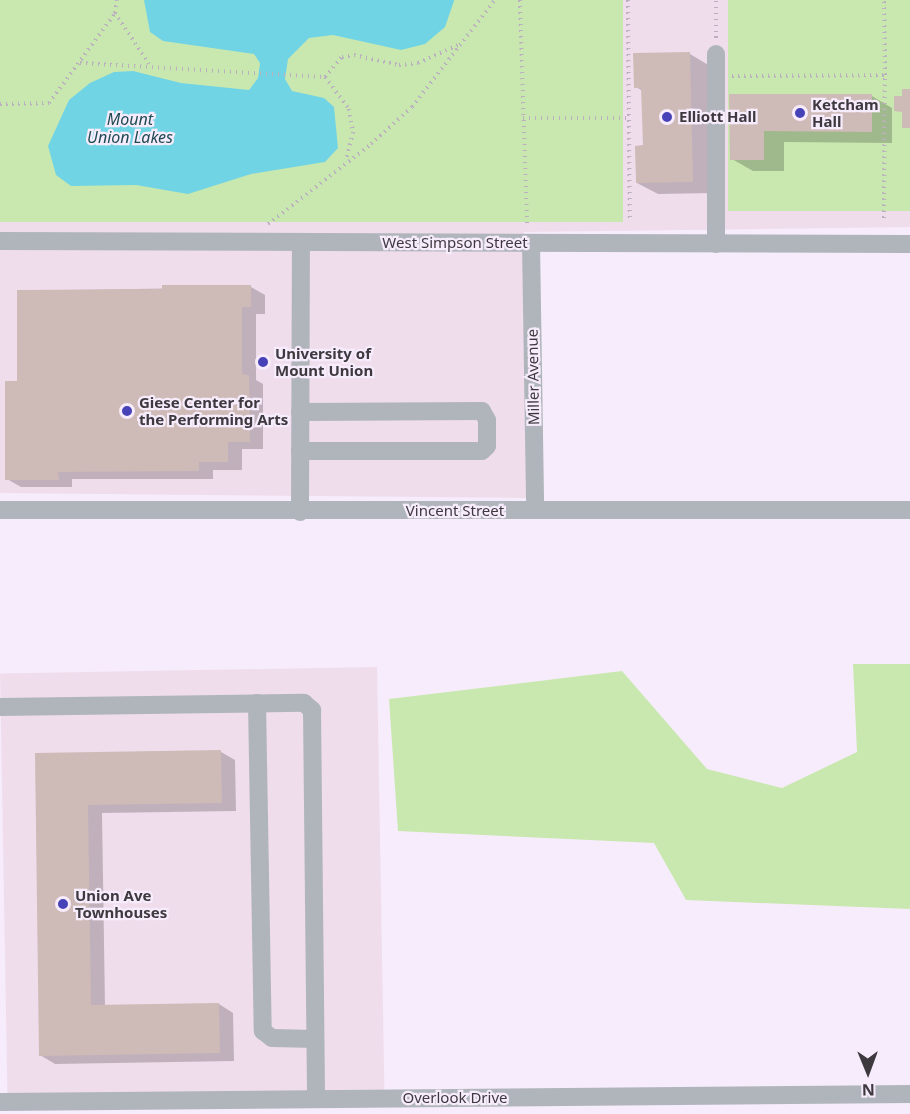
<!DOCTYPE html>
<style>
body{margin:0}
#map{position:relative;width:910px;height:1114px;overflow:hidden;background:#f7ecfc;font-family:"Noto Sans",sans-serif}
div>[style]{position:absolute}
.education>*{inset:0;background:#efddec;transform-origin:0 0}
.green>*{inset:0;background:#c9e8af;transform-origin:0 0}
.water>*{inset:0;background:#71d4e5}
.shadow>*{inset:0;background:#0003}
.building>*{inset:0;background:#cebab6}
.path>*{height:4px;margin-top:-2px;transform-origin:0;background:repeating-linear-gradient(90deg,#bbb1be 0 1.5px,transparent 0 6px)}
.minor>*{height:18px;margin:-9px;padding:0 9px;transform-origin:9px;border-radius:9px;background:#b0b5bb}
.dots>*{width:16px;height:16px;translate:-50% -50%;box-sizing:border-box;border:3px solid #f7ecfc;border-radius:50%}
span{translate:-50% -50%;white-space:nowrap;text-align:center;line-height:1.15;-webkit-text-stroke:4.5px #f7ecfc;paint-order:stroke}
.poi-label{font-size:15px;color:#3e393f;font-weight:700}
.left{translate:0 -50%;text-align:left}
.street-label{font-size:15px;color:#3e393f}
.water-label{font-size:16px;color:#1e4b53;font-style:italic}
.north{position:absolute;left:838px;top:1042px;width:60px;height:60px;-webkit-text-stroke:4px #f7ecfc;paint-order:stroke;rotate:179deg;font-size:16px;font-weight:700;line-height:24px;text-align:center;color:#3e393f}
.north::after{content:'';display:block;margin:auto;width:21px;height:27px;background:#3e393f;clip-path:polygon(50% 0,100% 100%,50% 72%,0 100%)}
</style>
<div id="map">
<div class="education">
<div style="clip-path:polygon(0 0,910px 0,910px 227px,524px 232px,527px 498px,0 493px)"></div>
<div style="left:377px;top:667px;width:432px;height:377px;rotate:89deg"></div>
</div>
<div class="green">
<div style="left:0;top:0;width:623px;height:222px"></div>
<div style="left:728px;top:0;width:182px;height:211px"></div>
<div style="clip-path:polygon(853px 664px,910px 664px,910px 909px,686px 900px,654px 843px,398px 831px,389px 699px,622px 671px,707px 769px,782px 788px,857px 752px)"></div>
</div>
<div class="water">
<div style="clip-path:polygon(144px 0,454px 0,454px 1px,445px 27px,425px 44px,401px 50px,333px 35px,309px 38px,288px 59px,285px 79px,292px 91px,324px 98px,334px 107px,338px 148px,325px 162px,251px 174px,188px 194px,136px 185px,71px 186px,56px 175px,48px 146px,69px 100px,90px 83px,114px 72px,133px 71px,181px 83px,249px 90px,258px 78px,260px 63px,254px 54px,163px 41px,150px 32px)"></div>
</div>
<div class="shadow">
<div style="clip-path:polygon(690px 54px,710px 66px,713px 193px,658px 194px,637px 183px,644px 147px,643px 91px,636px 87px)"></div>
<div style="clip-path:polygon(730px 96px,872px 96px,892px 108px,892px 143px,784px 142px,784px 171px,753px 171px,732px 159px)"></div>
<div style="clip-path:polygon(251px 287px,265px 295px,265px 314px,256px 314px,256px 380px,263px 384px,263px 449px,242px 449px,242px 470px,213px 470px,213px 479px,72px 479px,72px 487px,21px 487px,7px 479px,18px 383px,18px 291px)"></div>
<div style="clip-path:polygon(221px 752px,235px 760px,236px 811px,102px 813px,105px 1006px,219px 1004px,233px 1013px,234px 1061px,55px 1064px,40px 1055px,36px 754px)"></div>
</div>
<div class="building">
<div style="clip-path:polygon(690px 52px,693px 182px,636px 183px,635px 146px,643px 145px,641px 88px,634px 88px,633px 53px)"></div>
<div style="clip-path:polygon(902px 89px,910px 89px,910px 128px,902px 128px,902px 112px,894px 111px,894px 96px,902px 96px)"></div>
<div style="clip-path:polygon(729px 94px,872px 94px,872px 132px,764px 131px,764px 160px,730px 160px)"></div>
<div style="clip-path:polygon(162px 285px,251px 285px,251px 307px,242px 307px,242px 374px,249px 375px,250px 442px,228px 442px,228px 462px,199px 462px,199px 471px,58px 472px,59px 480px,5px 480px,5px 381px,17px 381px,17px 290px,162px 289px)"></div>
<div style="clip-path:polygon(221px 750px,222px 803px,88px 805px,91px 1005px,219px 1003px,220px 1053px,39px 1056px,35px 753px)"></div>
</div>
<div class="path">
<div style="left:520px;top:0;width:224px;rotate:88.2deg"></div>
<div style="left:628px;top:0;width:219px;rotate:89.5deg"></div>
<div style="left:115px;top:13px;width:61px;rotate:56.3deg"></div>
<div style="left:716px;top:38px;width:38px;rotate:-90deg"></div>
<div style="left:80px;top:63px;width:245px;rotate:3.3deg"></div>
<div style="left:325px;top:77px;width:40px;rotate:53deg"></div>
<div style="left:349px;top:109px;width:23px;rotate:80deg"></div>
<div style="left:353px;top:132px;width:30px;rotate:104deg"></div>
<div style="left:732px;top:76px;width:153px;rotate:-0.4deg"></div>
<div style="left:885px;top:75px;width:75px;rotate:-90.8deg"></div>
<div style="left:325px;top:77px;width:26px;rotate:-50deg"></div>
<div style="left:342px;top:57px;width:12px;rotate:-9deg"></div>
<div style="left:354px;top:55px;width:46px;rotate:12.5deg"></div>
<div style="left:399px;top:65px;width:19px;rotate:-6deg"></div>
<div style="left:418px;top:63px;width:46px;rotate:-24.3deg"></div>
<div style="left:0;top:104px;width:49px;rotate:-1.2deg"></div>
<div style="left:49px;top:103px;width:112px;rotate:-53.7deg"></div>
<div style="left:115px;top:13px;width:13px;rotate:-81deg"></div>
<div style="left:523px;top:118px;width:106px"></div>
<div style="left:884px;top:218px;width:143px;rotate:-89.6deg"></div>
<div style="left:268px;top:224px;width:130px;rotate:-37.8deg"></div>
<div style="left:371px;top:144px;width:55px;rotate:-42.1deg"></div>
<div style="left:412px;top:107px;width:135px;rotate:-52.2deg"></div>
</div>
<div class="minor">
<div style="left:716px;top:54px;width:190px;rotate:90deg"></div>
<div style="left:0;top:241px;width:910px;rotate:0.19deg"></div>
<div style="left:531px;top:243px;width:267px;rotate:89.1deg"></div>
<div style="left:300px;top:451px;width:182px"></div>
<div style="left:482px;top:451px;width:7px;rotate:-45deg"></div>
<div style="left:487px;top:446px;width:26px;rotate:-90deg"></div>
<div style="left:487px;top:420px;width:10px;rotate:-119deg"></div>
<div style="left:482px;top:411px;width:182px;rotate:179.7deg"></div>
<div style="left:0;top:510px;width:910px"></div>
<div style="left:300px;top:512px;width:269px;rotate:-89.8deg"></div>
<div style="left:257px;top:703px;width:328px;rotate:89deg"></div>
<div style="left:263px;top:1031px;width:11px;rotate:38deg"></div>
<div style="left:272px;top:1038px;width:43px;rotate:1.3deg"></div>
<div style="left:0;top:707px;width:304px;rotate:-0.8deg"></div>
<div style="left:304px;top:703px;width:11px;rotate:41deg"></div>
<div style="left:312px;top:710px;width:389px;rotate:89.4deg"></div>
<div style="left:0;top:1102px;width:910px;rotate:-0.5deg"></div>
</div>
<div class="dots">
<div style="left:800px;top:113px;background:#4842b8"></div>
<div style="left:667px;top:117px;background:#4842b8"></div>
<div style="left:263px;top:362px;background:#4842b8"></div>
<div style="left:127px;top:411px;background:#4842b8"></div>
<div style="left:63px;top:904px;background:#4842b8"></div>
</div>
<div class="poi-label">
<span class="left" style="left:812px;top:113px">Ketcham<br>Hall</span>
<span class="left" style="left:679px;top:117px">Elliott Hall</span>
<span class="left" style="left:275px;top:362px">University of<br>Mount Union</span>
<span class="left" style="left:139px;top:411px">Giese Center for<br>the Performing Arts</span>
<span class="left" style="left:75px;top:904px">Union Ave<br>Townhouses</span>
</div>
<div class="street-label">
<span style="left:455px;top:243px">West Simpson Street</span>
<span style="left:533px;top:377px;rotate:-91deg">Miller Avenue</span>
<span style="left:455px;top:511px">Vincent Street</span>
<span style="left:455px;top:1098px">Overlook Drive</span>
</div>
<div class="water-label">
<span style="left:130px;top:128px">Mount<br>Union Lakes</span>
</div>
<div class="north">N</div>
</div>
